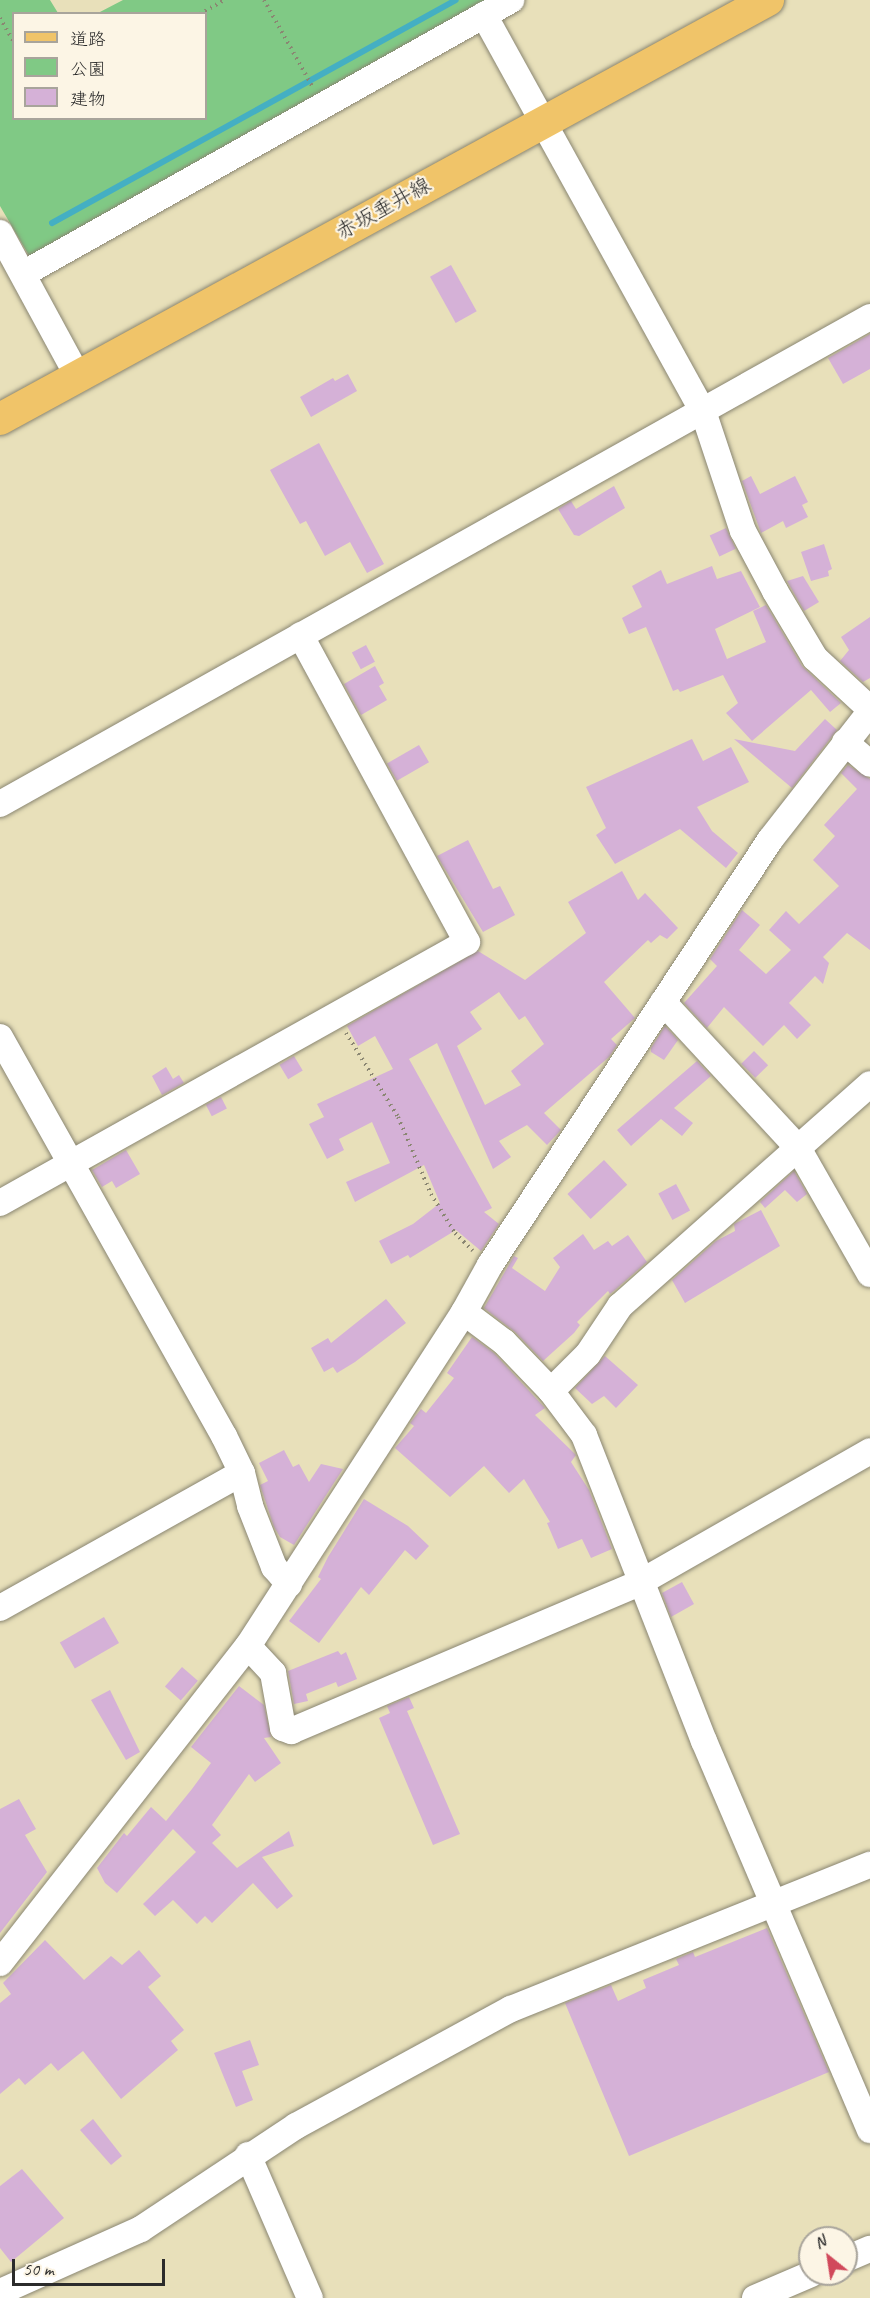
<!DOCTYPE html>
<meta charset="utf-8">
<style>
body{margin:0}
#map{position:relative;width:870px;height:2298px;overflow:hidden;background:#e8e0ba;font-family:Caveat,"Klee One",sans-serif}
div>[style]{position:absolute}
.green>*{inset:0;background:#80c985}
.stream>*{height:6px;margin:-3px;padding:0 3px;transform-origin:3px;border-radius:3px;background:#44afc3}
.building>*{inset:0;background:#d5b1d7;transform-origin:0 0}
.path>*{height:4px;margin-top:-2px;transform-origin:0;background:repeating-linear-gradient(90deg,#8a8672 0 1.5px,transparent 0 6px)}
.roads{filter:drop-shadow(0 0 2px #8a8672) drop-shadow(0 0 2px #8a8672)}
.minor>*{height:26px;margin:-13px;padding:0 13px;transform-origin:13px;border-radius:13px;background:#fff}
.major>*{height:32px;margin:-16px;padding:0 16px;transform-origin:16px;border-radius:16px;background:#f0c469}
span{translate:-50% -50%;white-space:nowrap;text-align:center;line-height:1.15;-webkit-text-stroke:4.5px #fcf5e5;paint-order:stroke}
.street-label{font-size:21px;color:#2b2b2b}
.legend{position:absolute;left:12px;top:12px;width:195px;height:108px;box-sizing:border-box;background:#fcf5e5;border:2px solid #a8a49b;margin:0;padding:8px 10px;list-style:none;font-size:18px;color:#2b2b2b}
.legend li{display:flex;align-items:center;gap:12px;height:30px}
.legend b{width:30px;border:2px solid #a8a49b}
.north{position:absolute;left:798px;top:2226px;width:60px;height:60px;box-sizing:border-box;background:#fcf5e5;border:2px solid #a8a49b;border-radius:50%;rotate:330deg;font-size:16px;font-weight:700;line-height:24px;text-align:center;color:#2b2b2b}
.north::after{content:'';display:block;margin:auto;width:21px;height:27px;background:#d1495b;clip-path:polygon(50% 0,100% 100%,50% 72%,0 100%)}
.scale{position:absolute;left:12px;top:2259px;width:153px;height:27px;box-sizing:border-box;border:3px solid #2b2b2b;border-top:0;padding-left:8px;font-size:18px;line-height:21px;white-space:nowrap;color:#2b2b2b;-webkit-text-stroke:4px #fcf5e5;paint-order:stroke}
</style>
<div id="map">
<div class="green">
<div style="clip-path:polygon(0 0,50px 0,58px 13px,14px 14px,14px 118px,206px 118px,206px 14px,98px 13px,123px 0,490px 0,31px 259px,0 206px)"></div>
</div>
<div class="stream">
<div style="left:52px;top:223px;width:461px;rotate:-28.9deg"></div>
</div>
<div class="building">
<div style="left:451px;top:265px;width:53px;height:24px;rotate:61deg"></div>
<div style="clip-path:polygon(870px 334px,870px 369px,843px 384px,828px 358px)"></div>
<div style="clip-path:polygon(348px 374px,357px 391px,311px 417px,300px 397px,333px 378px,335px 381px)"></div>
<div style="clip-path:polygon(319px 443px,384px 564px,367px 573px,350px 542px,325px 556px,306px 521px,300px 524px,270px 470px)"></div>
<div style="clip-path:polygon(751px 476px,760px 494px,795px 476px,808px 502px,802px 505px,808px 517px,786px 528px,783px 521px,761px 533px,742px 481px)"></div>
<div style="clip-path:polygon(614px 486px,625px 508px,579px 536px,574px 535px,558px 509px,571px 501px,576px 509px)"></div>
<div style="left:726px;top:528px;width:23px;height:18px;rotate:65deg"></div>
<div style="clip-path:polygon(824px 544px,832px 569px,828px 571px,829px 576px,811px 581px,801px 552px)"></div>
<div style="clip-path:polygon(712px 566px,717px 579px,741px 571px,760px 607px,715px 629px,727px 659px,766px 642px,753px 611px,766px 605px,802px 666px,841px 703px,830px 712px,811px 690px,752px 741px,726px 713px,738px 703px,723px 675px,680px 692px,678px 689px,673px 691px,646px 627px,629px 634px,622px 618px,642px 607px,632px 586px,661px 570px,667px 584px)"></div>
<div style="clip-path:polygon(803px 576px,819px 602px,804px 611px,787px 581px)"></div>
<div style="clip-path:polygon(870px 617px,870px 678px,863px 682px,840px 661px,849px 650px,841px 637px)"></div>
<div style="left:366px;top:645px;width:19px;height:16px;rotate:62deg"></div>
<div style="clip-path:polygon(375px 666px,384px 683px,379px 686px,387px 700px,361px 715px,344px 684px)"></div>
<div style="clip-path:polygon(825px 719px,837px 730px,792px 788px,734px 739px,795px 751px)"></div>
<div style="clip-path:polygon(692px 739px,703px 761px,731px 747px,749px 782px,697px 807px,712px 831px,738px 853px,726px 868px,680px 829px,615px 864px,596px 835px,606px 828px,586px 787px)"></div>
<div style="left:419px;top:745px;width:20px;height:37px;rotate:60deg"></div>
<div style="clip-path:polygon(848px 765px,870px 779px,870px 950px,847px 933px,823px 957px,829px 963px,823px 984px,815px 976px,789px 1003px,811px 1025px,797px 1039px,784px 1025px,763px 1046px,724px 1007px,707px 1028px,684px 1003px,717px 966px,710px 959px,742px 910px,760px 925px,739px 950px,766px 974px,791px 950px,769px 930px,786px 911px,799px 924px,839px 886px,813px 860px,835px 836px,824px 825px,857px 789px,841px 773px)"></div>
<div style="clip-path:polygon(468px 840px,493px 889px,500px 886px,515px 915px,483px 932px,437px 856px)"></div>
<div style="clip-path:polygon(evenodd,622px 871px,638px 900px,645px 893px,678px 928px,667px 939px,660px 935px,651px 943px,648px 940px,604px 982px,635px 1018px,611px 1039px,617px 1045px,609px 1057px,544px 1113px,561px 1130px,547px 1145px,527px 1125px,499px 1141px,511px 1157px,493px 1169px,437px 1043px,409px 1059px,492px 1208px,484px 1212px,499px 1224px,481px 1251px,456px 1230px,410px 1258px,408px 1255px,391px 1264px,379px 1241px,413px 1224px,440px 1203px,424px 1165px,355px 1202px,346px 1182px,390px 1163px,372px 1122px,339px 1139px,344px 1150px,327px 1159px,309px 1124px,324px 1117px,317px 1104px,393px 1069px,375px 1036px,358px 1046px,347px 1026px,478px 951px,525px 980px,586px 933px,568px 902px,622px 871px,499px 992px,519px 1020px,525px 1016px,544px 1044px,511px 1071px,521px 1085px,485px 1105px,457px 1046px,482px 1029px,470px 1012px,499px 992px)"></div>
<div style="clip-path:polygon(665px 1026px,678px 1040px,664px 1060px,651px 1052px,651px 1048px)"></div>
<div style="left:754px;top:1051px;width:20px;height:18px;rotate:45deg"></div>
<div style="left:294px;top:1056px;width:17px;height:17px;rotate:59deg"></div>
<div style="clip-path:polygon(697px 1061px,711px 1076px,674px 1108px,693px 1123px,682px 1136px,661px 1119px,631px 1146px,617px 1130px)"></div>
<div style="clip-path:polygon(166px 1067px,173px 1079px,179px 1075px,184px 1083px,162px 1095px,152px 1076px)"></div>
<div style="left:221px;top:1097px;width:13px;height:17px;rotate:63deg"></div>
<div style="clip-path:polygon(126px 1150px,140px 1174px,116px 1188px,112px 1181px,102px 1187px,92px 1170px)"></div>
<div style="left:604px;top:1160px;width:34px;height:50px;rotate:47deg"></div>
<div style="clip-path:polygon(794px 1171px,807px 1194px,797px 1202px,785px 1190px,765px 1208px,760px 1202px)"></div>
<div style="left:676px;top:1184px;width:30px;height:20px;rotate:62deg"></div>
<div style="clip-path:polygon(761px 1210px,780px 1246px,685px 1303px,672px 1280px,716px 1241px,735px 1231px,734px 1224px)"></div>
<div style="clip-path:polygon(583px 1234px,594px 1250px,608px 1241px,612px 1246px,628px 1235px,647px 1262px,615px 1290px,610px 1294px,608px 1291px,577px 1322px,580px 1325px,574px 1333px,543px 1361px,515px 1332px,484px 1308px,514px 1256px,518px 1258px,512px 1268px,545px 1291px,560px 1267px,553px 1258px)"></div>
<div style="clip-path:polygon(386px 1299px,406px 1323px,355px 1362px,337px 1373px,333px 1367px,324px 1372px,311px 1348px,328px 1338px,331px 1343px)"></div>
<div style="clip-path:polygon(472px 1337px,494px 1353px,545px 1408px,535px 1415px,576px 1455px,571px 1462px,589px 1490px,612px 1549px,591px 1558px,582px 1539px,558px 1549px,547px 1523px,550px 1522px,524px 1479px,509px 1493px,484px 1466px,450px 1497px,395px 1448px,414px 1426px,410px 1423px,421px 1409px,426px 1413px,454px 1378px,447px 1373px)"></div>
<div style="clip-path:polygon(605px 1356px,638px 1385px,616px 1408px,604px 1396px,592px 1404px,575px 1388px)"></div>
<div style="clip-path:polygon(284px 1450px,293px 1467px,299px 1464px,309px 1482px,321px 1464px,343px 1469px,294px 1545px,280px 1537px,274px 1527px,260px 1485px,268px 1481px,259px 1463px)"></div>
<div style="clip-path:polygon(364px 1499px,408px 1526px,429px 1546px,416px 1560px,405px 1550px,369px 1595px,361px 1587px,319px 1643px,289px 1621px,321px 1579px,318px 1577px,328px 1557px)"></div>
<div style="clip-path:polygon(682px 1582px,694px 1604px,671px 1617px,662px 1593px)"></div>
<div style="left:104px;top:1617px;width:30px;height:51px;rotate:60deg"></div>
<div style="clip-path:polygon(338px 1651px,341px 1655px,346px 1652px,357px 1679px,338px 1687px,336px 1682px,306px 1694px,308px 1701px,294px 1704px,288px 1671px)"></div>
<div style="left:182px;top:1667px;width:21px;height:26px;rotate:41deg"></div>
<div style="clip-path:polygon(239px 1686px,264px 1705px,271px 1737px,264px 1738px,281px 1763px,255px 1782px,249px 1774px,212px 1825px,221px 1835px,212px 1843px,237px 1868px,289px 1831px,294px 1846px,262px 1857px,293px 1896px,277px 1909px,253px 1883px,212px 1923px,205px 1916px,197px 1924px,173px 1900px,155px 1916px,143px 1904px,196px 1852px,173px 1829px,117px 1893px,105px 1883px,97px 1868px,124px 1833px,127px 1836px,151px 1807px,166px 1821px,192px 1789px,211px 1763px,191px 1747px)"></div>
<div style="clip-path:polygon(110px 1690px,140px 1752px,126px 1760px,91px 1700px)"></div>
<div style="clip-path:polygon(409px 1697px,414px 1708px,407px 1711px,460px 1834px,433px 1845px,379px 1718px,390px 1713px,387px 1706px)"></div>
<div style="clip-path:polygon(19px 1799px,36px 1829px,25px 1835px,47px 1872px,0 1933px,0 1809px)"></div>
<div style="clip-path:polygon(767px 1928px,829px 2072px,629px 2156px,565px 2003px,611px 1985px,618px 2001px,646px 1988px,643px 1980px,679px 1965px,676px 1959px,693px 1952px,695px 1957px)"></div>
<div style="clip-path:polygon(45px 1940px,84px 1980px,111px 1956px,122px 1965px,139px 1950px,161px 1976px,148px 1987px,184px 2030px,171px 2041px,178px 2050px,121px 2099px,83px 2051px,58px 2071px,51px 2063px,25px 2085px,19px 2078px,0 2094px,0 2003px,11px 1994px,3px 1983px)"></div>
<div style="clip-path:polygon(250px 2040px,259px 2065px,242px 2071px,253px 2100px,236px 2107px,214px 2053px)"></div>
<div style="clip-path:polygon(93px 2119px,122px 2156px,111px 2165px,80px 2130px)"></div>
<div style="clip-path:polygon(22px 2169px,64px 2218px,11px 2262px,0 2248px,0 2186px)"></div>
</div>
<div class="path">
<div style="left:264px;top:0;width:98px;rotate:60.8deg"></div>
<div style="left:200px;top:14px;width:28px;rotate:-30deg"></div>
<div style="left:0;top:18px;width:28px;rotate:60deg"></div>
<div style="left:346px;top:1033px;width:99px;rotate:58.2deg"></div>
<div style="left:398px;top:1117px;width:84px;rotate:66.8deg"></div>
<div style="left:431px;top:1194px;width:46px;rotate:58.4deg"></div>
<div style="left:455px;top:1233px;width:25px;rotate:45deg"></div>
</div>
<div class="roads">
<div class="minor">
<div style="left:484px;top:15px;width:453px;rotate:61.1deg"></div>
<div style="left:703px;top:411px;width:126px;rotate:71.6deg"></div>
<div style="left:743px;top:531px;width:68px;rotate:61.9deg"></div>
<div style="left:775px;top:591px;width:78px;rotate:59.2deg"></div>
<div style="left:815px;top:658px;width:75px;rotate:42.8deg"></div>
<div style="left:0;top:233px;width:162px;rotate:61.5deg"></div>
<div style="left:23px;top:274px;width:560px;rotate:-29.31deg"></div>
<div style="left:845px;top:742px;width:33px;rotate:41deg"></div>
<div style="left:0;top:804px;width:997px;rotate:-29.24deg"></div>
<div style="left:663px;top:1002px;width:199px;rotate:47.2deg"></div>
<div style="left:798px;top:1148px;width:145px;rotate:60.3deg"></div>
<div style="left:0;top:1037px;width:458px;rotate:60.7deg"></div>
<div style="left:224px;top:1436px;width:41px;rotate:64.1deg"></div>
<div style="left:242px;top:1473px;width:34px;rotate:76deg"></div>
<div style="left:250px;top:1506px;width:66px;rotate:68.5deg"></div>
<div style="left:274px;top:1567px;width:23px;rotate:49deg"></div>
<div style="left:0;top:1203px;width:535px;rotate:-29.2deg"></div>
<div style="left:467px;top:942px;width:349px;rotate:-118.5deg"></div>
<div style="left:464px;top:1312px;width:50px;rotate:36.9deg"></div>
<div style="left:504px;top:1342px;width:68px;rotate:46.2deg"></div>
<div style="left:551px;top:1391px;width:55px;rotate:53.1deg"></div>
<div style="left:584px;top:1435px;width:329px;rotate:68.6deg"></div>
<div style="left:704px;top:1741px;width:423px;rotate:66.9deg"></div>
<div style="left:551px;top:1391px;width:52px;rotate:-45deg"></div>
<div style="left:588px;top:1354px;width:58px;rotate:-56.3deg"></div>
<div style="left:620px;top:1306px;width:334px;rotate:-41.6deg"></div>
<div style="left:0;top:1608px;width:277px;rotate:-29.2deg"></div>
<div style="left:248px;top:1646px;width:37px;rotate:47deg"></div>
<div style="left:273px;top:1673px;width:56px;rotate:79.7deg"></div>
<div style="left:283px;top:1728px;width:9px;rotate:21deg"></div>
<div style="left:291px;top:1731px;width:378px;rotate:-23deg"></div>
<div style="left:639px;top:1583px;width:266px;rotate:-29.7deg"></div>
<div style="left:0;top:1963px;width:402px;rotate:-52deg"></div>
<div style="left:248px;top:1646px;width:398px;rotate:-57.1deg"></div>
<div style="left:464px;top:1312px;width:54px;rotate:-61deg"></div>
<div style="left:490px;top:1265px;width:509px;rotate:-56.62deg"></div>
<div style="left:770px;top:840px;width:162px;rotate:-52deg"></div>
<div style="left:248px;top:2155px;width:156px;rotate:66.6deg"></div>
<div style="left:846px;top:2259px;width:26px;rotate:-23deg"></div>
<div style="left:0;top:2292px;width:154px;rotate:-24.1deg"></div>
<div style="left:141px;top:2229px;width:186px;rotate:-33.6deg"></div>
<div style="left:296px;top:2126px;width:245px;rotate:-28.6deg"></div>
<div style="left:511px;top:2009px;width:387px;rotate:-21.9deg"></div>
<div style="left:755px;top:2298px;width:61px;rotate:-23.2deg"></div>
</div>
<div class="major">
<div style="left:0;top:419px;width:875px;rotate:-28.62deg"></div>
</div>
</div>
<div class="street-label">
<span style="left:383px;top:208px;rotate:-29deg">赤坂垂井線</span>
</div>
<ul class="legend">
<li><b style="height:8px;background:#f0c469"></b>道路</li>
<li><b style="height:16px;background:#80c985"></b>公園</li>
<li><b style="height:16px;background:#d5b1d7"></b>建物</li>
</ul>
<div class="north">N</div>
<div class="scale">50 m</div>
</div>
